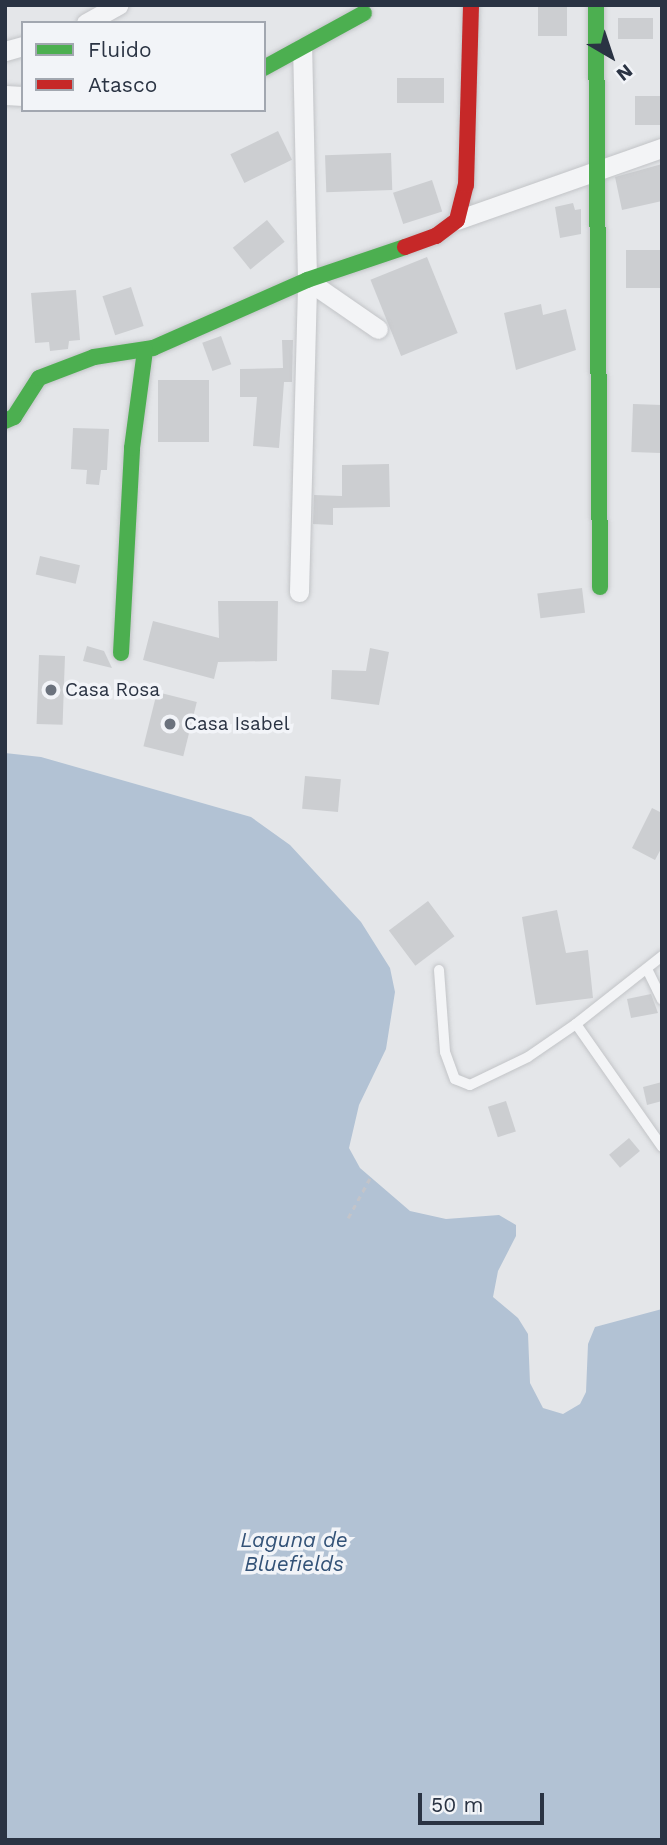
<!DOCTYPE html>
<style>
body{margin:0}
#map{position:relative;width:667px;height:1845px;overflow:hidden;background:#e4e6e9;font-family:"Work Sans",sans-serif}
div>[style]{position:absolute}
.water>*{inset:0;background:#b2c2d4}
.building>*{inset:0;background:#ccced1;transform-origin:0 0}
.path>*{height:2.5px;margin-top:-1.25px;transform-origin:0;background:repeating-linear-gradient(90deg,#c3c4c9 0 5px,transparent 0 10px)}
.roads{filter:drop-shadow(0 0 2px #c2c4c7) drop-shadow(0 0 2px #c2c4c7)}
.lane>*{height:10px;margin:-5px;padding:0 5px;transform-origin:5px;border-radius:5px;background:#f3f4f6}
.street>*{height:19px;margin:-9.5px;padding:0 9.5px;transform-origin:9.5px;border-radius:9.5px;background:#f3f4f6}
.fast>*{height:16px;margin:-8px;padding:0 8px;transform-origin:8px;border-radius:8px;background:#4caf50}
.jam>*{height:16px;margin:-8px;padding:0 8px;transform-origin:8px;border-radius:8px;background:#c62828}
.dots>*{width:19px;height:19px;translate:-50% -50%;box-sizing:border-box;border:4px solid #f2f4f8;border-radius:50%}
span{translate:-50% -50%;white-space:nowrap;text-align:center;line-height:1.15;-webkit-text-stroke:7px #f2f4f8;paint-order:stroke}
.poi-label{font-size:19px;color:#2a3343}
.left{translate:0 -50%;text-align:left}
.water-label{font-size:21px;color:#335277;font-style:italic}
.frame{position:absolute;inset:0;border:7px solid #2a3343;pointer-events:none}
.legend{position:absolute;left:21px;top:21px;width:245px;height:91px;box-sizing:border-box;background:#f2f4f8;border:2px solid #a2a7b0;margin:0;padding:9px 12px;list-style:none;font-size:21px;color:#2a3343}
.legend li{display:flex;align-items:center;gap:14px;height:35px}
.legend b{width:35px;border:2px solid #a2a7b0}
.north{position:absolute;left:576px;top:21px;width:70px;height:70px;-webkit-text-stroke:5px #f2f4f8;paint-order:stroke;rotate:141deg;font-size:19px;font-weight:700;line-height:28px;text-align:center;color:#2a3343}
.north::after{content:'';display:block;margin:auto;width:24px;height:32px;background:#2a3343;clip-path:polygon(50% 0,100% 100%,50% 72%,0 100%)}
.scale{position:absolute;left:418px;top:1793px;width:126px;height:32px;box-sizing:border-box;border:4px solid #2a3343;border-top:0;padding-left:9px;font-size:21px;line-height:24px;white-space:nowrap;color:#2a3343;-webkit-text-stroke:5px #f2f4f8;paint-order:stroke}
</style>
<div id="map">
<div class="water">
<div style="clip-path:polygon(5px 753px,41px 757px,251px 817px,290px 845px,361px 922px,390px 968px,395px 992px,386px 1049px,359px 1105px,349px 1148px,360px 1168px,410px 1211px,446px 1219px,499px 1215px,516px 1225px,516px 1236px,498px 1271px,493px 1297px,518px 1318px,528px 1334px,530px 1383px,543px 1408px,563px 1414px,580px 1404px,586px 1392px,588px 1344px,595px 1327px,662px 1309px,662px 1840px,5px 1840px)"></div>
</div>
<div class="building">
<div style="left:538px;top:5px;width:29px;height:31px"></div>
<div style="left:653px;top:18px;width:21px;height:35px;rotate:90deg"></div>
<div style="left:397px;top:78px;width:47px;height:25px"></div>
<div style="left:635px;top:96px;width:27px;height:29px"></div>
<div style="left:278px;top:131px;width:32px;height:53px;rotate:64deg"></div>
<div style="left:391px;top:153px;width:37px;height:66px;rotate:88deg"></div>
<div style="clip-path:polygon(662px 164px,662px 201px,622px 210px,615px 177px)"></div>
<div style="left:432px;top:180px;width:33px;height:41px;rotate:72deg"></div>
<div style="clip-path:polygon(573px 203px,575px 210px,581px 209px,581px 234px,560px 238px,555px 207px)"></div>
<div style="left:267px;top:220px;width:28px;height:44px;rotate:51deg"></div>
<div style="left:662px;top:250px;width:38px;height:36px;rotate:90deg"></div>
<div style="left:427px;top:257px;width:82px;height:61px;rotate:68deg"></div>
<div style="left:131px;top:287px;width:41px;height:30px;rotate:72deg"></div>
<div style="clip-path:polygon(76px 290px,80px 340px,69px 341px,68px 349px,50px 351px,49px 342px,35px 343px,31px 293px)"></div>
<div style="clip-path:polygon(541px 304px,543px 315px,566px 309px,576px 350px,516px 370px,504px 313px)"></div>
<div style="left:221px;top:336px;width:30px;height:20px;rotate:70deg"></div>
<div style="clip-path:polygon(282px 340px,293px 340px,292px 382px,284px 382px,279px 448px,253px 446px,257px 397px,240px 397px,240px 369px,283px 368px)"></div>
<div style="left:158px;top:380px;width:51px;height:62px"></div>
<div style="left:633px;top:404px;width:29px;height:48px;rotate:2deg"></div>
<div style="clip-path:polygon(73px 428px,109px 429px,107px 470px,101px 470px,99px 485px,86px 484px,87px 470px,71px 469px)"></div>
<div style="clip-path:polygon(389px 464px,390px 507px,333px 508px,333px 525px,313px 524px,314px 495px,342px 496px,342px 465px)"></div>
<div style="left:40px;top:556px;width:41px;height:19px;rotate:13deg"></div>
<div style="left:582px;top:588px;width:25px;height:45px;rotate:83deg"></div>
<div style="clip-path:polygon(218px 601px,278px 601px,277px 661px,218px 662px,214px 679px,143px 660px,153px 621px,219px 638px)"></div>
<div style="clip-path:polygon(87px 646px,104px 651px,112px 668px,83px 661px)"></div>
<div style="clip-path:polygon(370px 648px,389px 652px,379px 705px,331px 699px,332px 670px,366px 671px)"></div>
<div style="left:39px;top:655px;width:26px;height:69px;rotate:2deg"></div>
<div style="left:157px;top:692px;width:41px;height:56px;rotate:14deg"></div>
<div style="left:305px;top:776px;width:36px;height:33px;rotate:5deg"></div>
<div style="clip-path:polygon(652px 808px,662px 813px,662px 847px,655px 860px,632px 848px)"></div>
<div style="left:428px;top:901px;width:44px;height:49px;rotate:53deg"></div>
<div style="clip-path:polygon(557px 910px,566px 953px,588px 950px,593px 998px,536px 1005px,522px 917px)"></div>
<div style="clip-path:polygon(651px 994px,658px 1013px,631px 1018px,627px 999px)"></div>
<div style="clip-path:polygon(662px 1082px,662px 1101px,647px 1105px,643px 1087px)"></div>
<div style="left:506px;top:1101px;width:32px;height:19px;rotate:72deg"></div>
<div style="left:629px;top:1138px;width:17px;height:26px;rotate:50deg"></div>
</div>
<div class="path">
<div style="left:348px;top:1218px;width:46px;rotate:-61.2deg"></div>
</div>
<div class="roads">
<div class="lane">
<div style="left:647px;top:969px;width:34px;rotate:64deg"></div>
<div style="left:439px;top:970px;width:82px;rotate:85.8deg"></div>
<div style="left:445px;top:1052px;width:29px;rotate:70deg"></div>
<div style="left:455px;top:1079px;width:16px;rotate:22deg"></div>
<div style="left:470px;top:1085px;width:64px;rotate:-25.8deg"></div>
<div style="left:528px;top:1057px;width:58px;rotate:-34.5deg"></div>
<div style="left:576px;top:1024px;width:150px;rotate:55deg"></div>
<div style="left:576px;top:1024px;width:110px;rotate:-38.3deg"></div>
</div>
<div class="street">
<div style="left:86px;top:23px;width:37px;rotate:-29deg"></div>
<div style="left:5px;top:51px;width:19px;rotate:-16deg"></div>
<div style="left:5px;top:95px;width:18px;rotate:3deg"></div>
<div style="left:457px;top:220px;width:217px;rotate:-19.4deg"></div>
<div style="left:307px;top:280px;width:86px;rotate:34.6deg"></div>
<div style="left:299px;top:592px;width:312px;rotate:-88.5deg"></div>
<div style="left:307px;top:280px;width:232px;rotate:-91.2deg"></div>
</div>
<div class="fast">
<div style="left:596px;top:5px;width:582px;rotate:89.61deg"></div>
<div style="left:264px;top:68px;width:114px;rotate:-28.8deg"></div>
<div style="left:5px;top:421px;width:10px;rotate:-24deg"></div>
<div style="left:14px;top:417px;width:46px;rotate:-57.3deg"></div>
<div style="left:39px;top:378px;width:59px;rotate:-20.9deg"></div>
<div style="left:94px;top:357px;width:60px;rotate:-8.7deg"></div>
<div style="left:153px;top:348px;width:168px;rotate:-23.8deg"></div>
<div style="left:307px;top:280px;width:103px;rotate:-18.6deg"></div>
<div style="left:121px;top:653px;width:205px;rotate:-86.9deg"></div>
<div style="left:132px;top:448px;width:99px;rotate:-82.4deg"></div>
</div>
<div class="jam">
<div style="left:405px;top:247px;width:33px;rotate:-20deg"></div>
<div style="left:436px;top:236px;width:26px;rotate:-37deg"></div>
<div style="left:457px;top:220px;width:36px;rotate:-76deg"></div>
<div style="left:466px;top:185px;width:180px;rotate:-88.4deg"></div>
</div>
</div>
<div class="dots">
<div style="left:51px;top:690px;background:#6b727d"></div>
<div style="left:170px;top:724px;background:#6b727d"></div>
</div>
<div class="poi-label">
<span class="left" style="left:65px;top:690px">Casa Rosa</span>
<span class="left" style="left:184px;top:724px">Casa Isabel</span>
</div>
<div class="water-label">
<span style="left:294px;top:1552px">Laguna de<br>Bluefields</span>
</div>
<div class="frame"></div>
<ul class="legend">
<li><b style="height:9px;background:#4caf50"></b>Fluido</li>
<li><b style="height:9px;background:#c62828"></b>Atasco</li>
</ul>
<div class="north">N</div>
<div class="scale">50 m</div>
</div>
